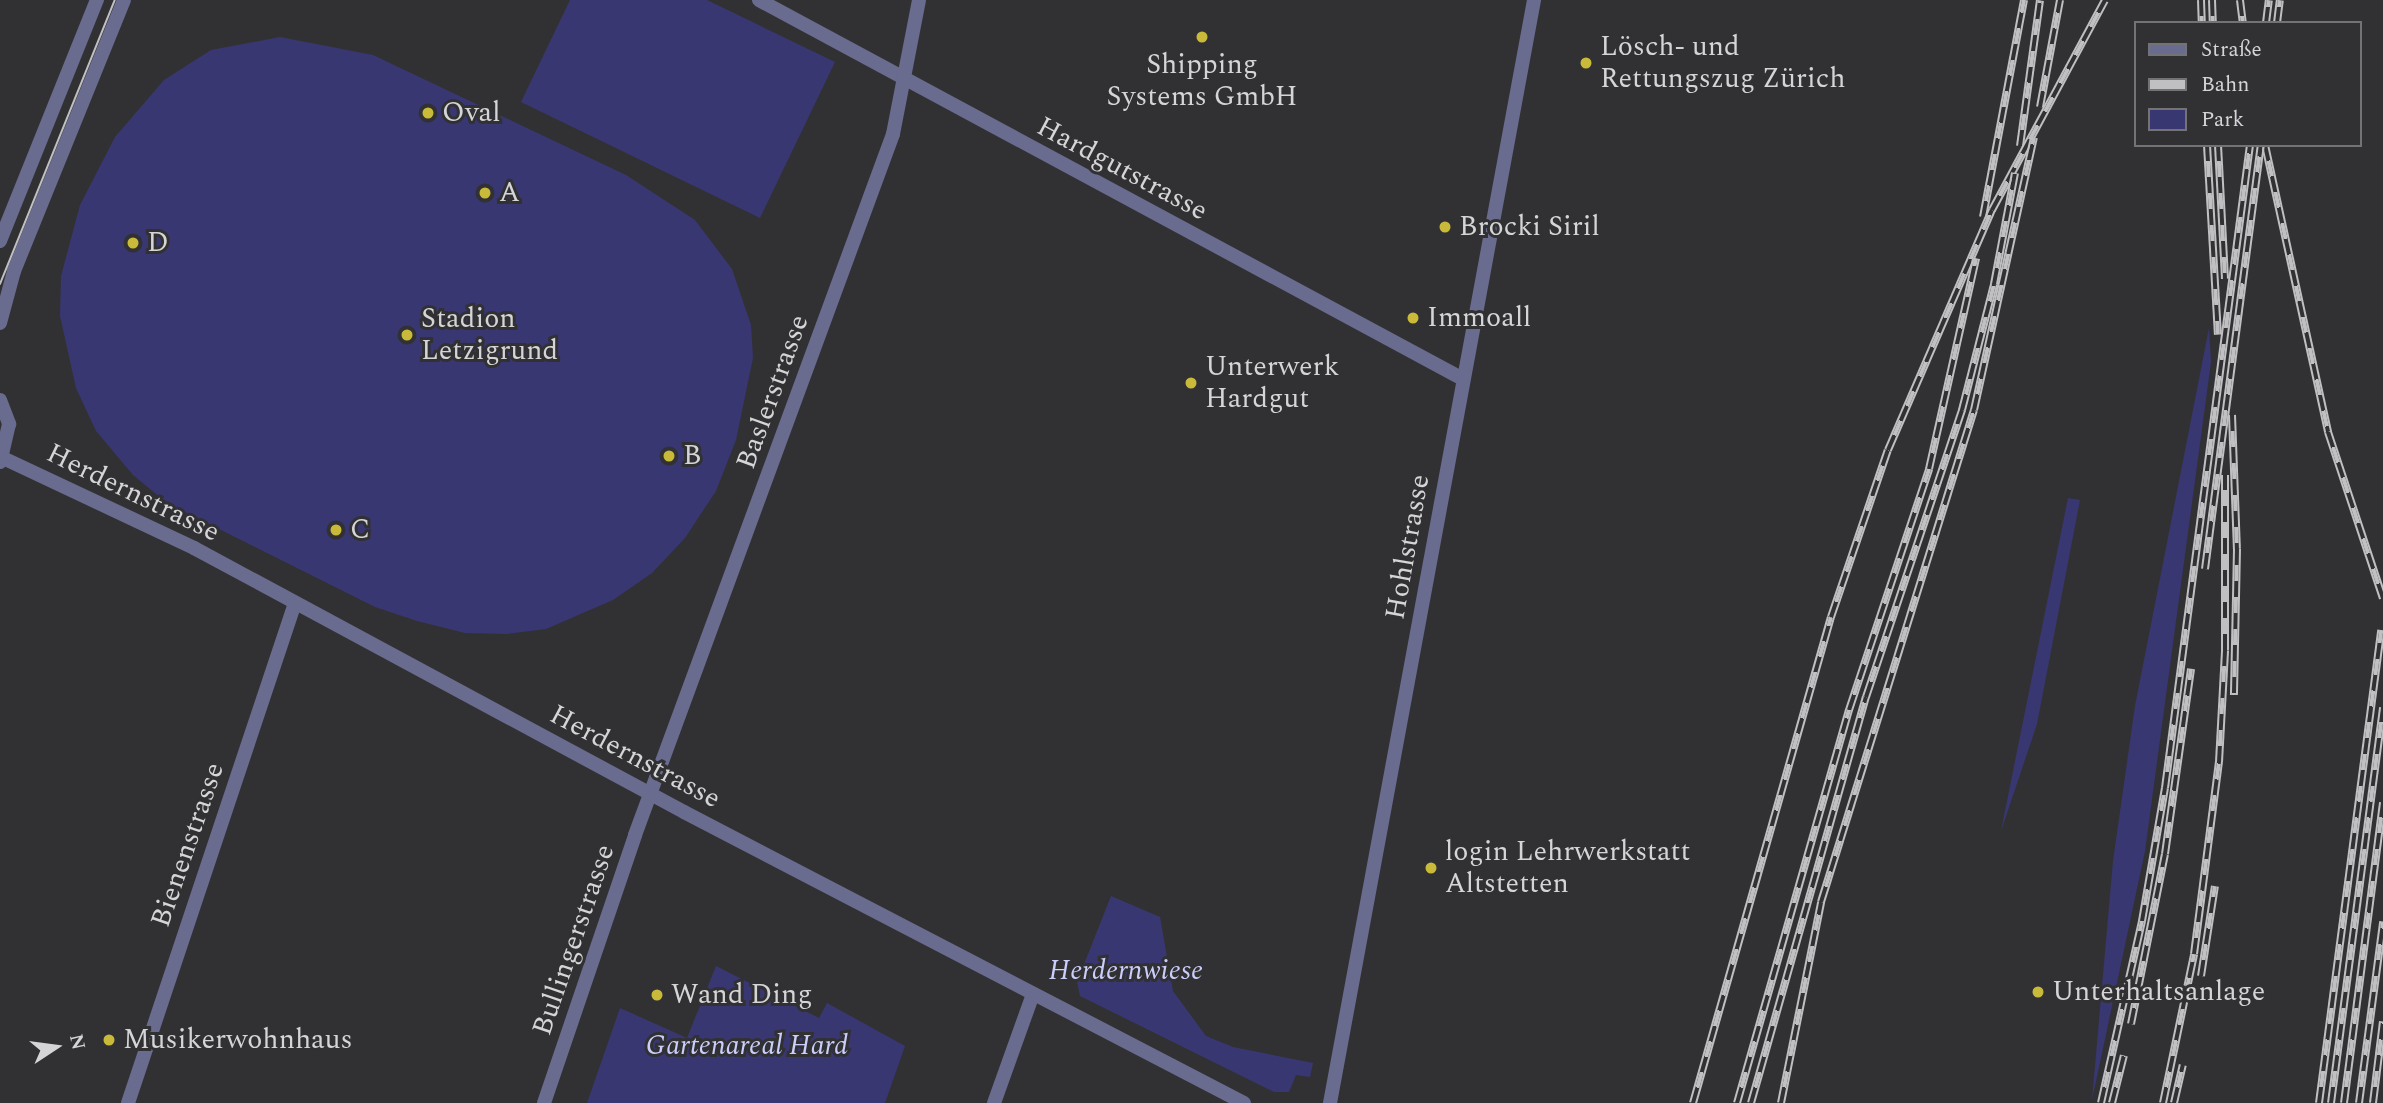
<!DOCTYPE html>
<meta charset="utf-8">
<style>
body{margin:0}
#map{position:relative;width:2383px;height:1103px;overflow:hidden;background:#313134;font-family:Spectral,serif}
div>[style]{position:absolute}
.green>*{inset:0;background:#393771}
.minor>*{height:14px;margin:-7px;padding:0 7px;transform-origin:7px;border-radius:7px;background:#696b8f}
.tertiary>*{height:14px;margin:-7px;padding:0 7px;transform-origin:7px;border-radius:7px;background:#696b8f}
.tram>*{height:2px;margin:-1px;padding:0 1px;transform-origin:1px;border-radius:1px;background:#c0c0c2}
.rail>*{height:8px;margin-top:-4px;transform-origin:0;background:repeating-linear-gradient(90deg,#313134 0 16px,#c0c0c2 0 32px);box-sizing:border-box;border-block:2px solid #c0c0c2}
.dots>*{width:19px;height:19px;translate:-50% -50%;box-sizing:border-box;border:4px solid #313134;border-radius:50%}
span{translate:-50% -50%;white-space:nowrap;text-align:center;line-height:1.15;-webkit-text-stroke:6px #313134;paint-order:stroke}
.poi-label{font-size:28px;color:#d5d5d7}
.left{translate:0 -50%;text-align:left}
.street-label{font-size:28px;color:#d5d5d7}
.park-label{font-size:28px;color:#cbcefa;font-style:italic}
.legend{position:absolute;left:2134px;top:21px;width:228px;height:126px;box-sizing:border-box;background:#313134;border:2px solid #737375;margin:0;padding:9px 12px;list-style:none;font-size:21px;color:#d5d5d7}
.legend li{display:flex;align-items:center;gap:14px;height:35px}
.legend b{width:35px;border:2px solid #737375}
.north{position:absolute;left:21px;top:1012px;width:70px;height:70px;-webkit-text-stroke:5px #313134;paint-order:stroke;rotate:77deg;font-size:19px;font-weight:700;line-height:28px;text-align:center;color:#d5d5d7}
.north::after{content:'';display:block;margin:auto;width:24px;height:32px;background:#d5d5d7;clip-path:polygon(50% 0,100% 100%,50% 72%,0 100%)}
</style>
<div id="map">
<div class="green">
<div style="clip-path:polygon(570px 0,707px 0,835px 62px,760px 218px,521px 102px)"></div>
<div style="clip-path:polygon(280px 37px,373px 55px,626px 175px,695px 220px,732px 269px,751px 325px,753px 358px,736px 440px,716px 491px,685px 538px,652px 573px,613px 600px,546px 629px,507px 634px,465px 633px,417px 621px,375px 607px,167px 503px,133px 475px,96px 431px,76px 388px,60px 316px,61px 276px,80px 205px,115px 137px,164px 80px,211px 50px)"></div>
<div style="clip-path:polygon(2209px 328px,2211px 362px,2145px 851px,2092px 1100px,2113px 861px,2135px 706px)"></div>
<div style="clip-path:polygon(2068px 498px,2080px 500px,2037px 724px,2001px 831px)"></div>
<div style="clip-path:polygon(1111px 896px,1160px 917px,1173px 991px,1206px 1036px,1233px 1047px,1313px 1063px,1310px 1077px,1296px 1075px,1289px 1092px,1274px 1092px,1080px 996px,1077px 982px)"></div>
<div style="clip-path:polygon(716px 966px,819px 1018px,827px 1003px,905px 1046px,885px 1103px,587px 1103px,620px 1008px,687px 1038px)"></div>
</div>
<div class="minor">
<div style="left:759px;top:0;width:800px;rotate:28.3deg"></div>
<div style="left:128px;top:1103px;width:527px;rotate:-71.53deg"></div>
<div style="left:544px;top:1103px;width:283px;rotate:-71.2deg"></div>
<div style="left:635px;top:835px;width:747px;rotate:-69.79deg"></div>
<div style="left:893px;top:134px;width:136px;rotate:-79deg"></div>
<div style="left:994px;top:1103px;width:116px;rotate:-70.3deg"></div>
</div>
<div class="tertiary">
<div style="left:0;top:241px;width:260px;rotate:-68.1deg"></div>
<div style="left:0;top:323px;width:54px;rotate:-74.9deg"></div>
<div style="left:14px;top:271px;width:292px;rotate:-67.9deg"></div>
<div style="left:0;top:400px;width:26px;rotate:69deg"></div>
<div style="left:9px;top:424px;width:39px;rotate:103deg"></div>
<div style="left:3px;top:458px;width:211px;rotate:25.2deg"></div>
<div style="left:194px;top:548px;width:557px;rotate:28.31deg"></div>
<div style="left:684px;top:812px;width:631px;rotate:27.46deg"></div>
<div style="left:1330px;top:1103px;width:1122px;rotate:-79.52deg"></div>
</div>
<div class="tram">
<div style="left:0;top:284px;width:306px;rotate:-68deg"></div>
</div>
<div class="rail">
<div style="left:2201px;top:0;width:23px;rotate:88deg"></div>
<div style="left:2212px;top:0;width:23px;rotate:88deg"></div>
<div style="left:2240px;top:0;width:23px;rotate:83deg"></div>
<div style="left:2266px;top:23px;width:23px;rotate:-83deg"></div>
<div style="left:2277px;top:23px;width:23px;rotate:-83deg"></div>
<div style="left:2040px;top:107px;width:109px;rotate:-79.4deg"></div>
<div style="left:2207px;top:145px;width:190px;rotate:86.7deg"></div>
<div style="left:2218px;top:145px;width:134px;rotate:87deg"></div>
<div style="left:2265px;top:145px;width:294px;rotate:77.6deg"></div>
<div style="left:2328px;top:432px;width:175px;rotate:71.7deg"></div>
<div style="left:2020px;top:146px;width:147px;rotate:-82.2deg"></div>
<div style="left:1983px;top:217px;width:221px;rotate:-79.3deg"></div>
<div style="left:2232px;top:415px;width:134px;rotate:87.9deg"></div>
<div style="left:2237px;top:549px;width:146px;rotate:91.2deg"></div>
<div style="left:2205px;top:569px;width:428px;rotate:-82.5deg"></div>
<div style="left:2201px;top:976px;width:91px;rotate:-81.2deg"></div>
<div style="left:2131px;top:1024px;width:173px;rotate:-78.7deg"></div>
<div style="left:2165px;top:854px;width:187px;rotate:-82deg"></div>
<div style="left:1693px;top:1103px;width:505px;rotate:-74.15deg"></div>
<div style="left:1831px;top:617px;width:176px;rotate:-71.2deg"></div>
<div style="left:1888px;top:450px;width:262px;rotate:-66.6deg"></div>
<div style="left:1992px;top:210px;width:238px;rotate:-61.7deg"></div>
<div style="left:1737px;top:1103px;width:409px;rotate:-74.1deg"></div>
<div style="left:1849px;top:710px;width:254px;rotate:-71.6deg"></div>
<div style="left:1929px;top:469px;width:216px;rotate:-77.4deg"></div>
<div style="left:1751px;top:1103px;width:422px;rotate:-74.2deg"></div>
<div style="left:1866px;top:697px;width:303px;rotate:-71.5deg"></div>
<div style="left:1962px;top:410px;width:130px;rotate:-75.7deg"></div>
<div style="left:1994px;top:284px;width:113px;rotate:-79.3deg"></div>
<div style="left:1781px;top:1103px;width:205px;rotate:-78.7deg"></div>
<div style="left:1821px;top:902px;width:515px;rotate:-72.73deg"></div>
<div style="left:1974px;top:410px;width:279px;rotate:-77.6deg"></div>
<div style="left:2101px;top:1103px;width:187px;rotate:-77.3deg"></div>
<div style="left:2142px;top:921px;width:135px;rotate:-80.2deg"></div>
<div style="left:2165px;top:788px;width:649px;rotate:-82.47deg"></div>
<div style="left:2112px;top:1103px;width:49px;rotate:-76deg"></div>
<div style="left:2163px;top:1103px;width:152px;rotate:-78.2deg"></div>
<div style="left:2194px;top:954px;width:194px;rotate:-82.6deg"></div>
<div style="left:2219px;top:762px;width:112px;rotate:-86.9deg"></div>
<div style="left:2225px;top:650px;width:175px;rotate:-90deg"></div>
<div style="left:2174px;top:1103px;width:39px;rotate:-77deg"></div>
<div style="left:2319px;top:1103px;width:477px;rotate:-82.5deg"></div>
<div style="left:2331px;top:1103px;width:399px;rotate:-82.5deg"></div>
<div style="left:2344px;top:1103px;width:303px;rotate:-82.6deg"></div>
<div style="left:2359px;top:1103px;width:183px;rotate:-82.4deg"></div>
<div style="left:2373px;top:1103px;width:82px;rotate:-83deg"></div>
</div>
<div class="dots">
<div style="left:1202px;top:37px;background:#caba3a"></div>
<div style="left:1586px;top:63px;background:#caba3a"></div>
<div style="left:428px;top:113px;background:#caba3a"></div>
<div style="left:485px;top:193px;background:#caba3a"></div>
<div style="left:1445px;top:227px;background:#caba3a"></div>
<div style="left:133px;top:243px;background:#caba3a"></div>
<div style="left:1413px;top:318px;background:#caba3a"></div>
<div style="left:407px;top:335px;background:#caba3a"></div>
<div style="left:1191px;top:383px;background:#caba3a"></div>
<div style="left:669px;top:456px;background:#caba3a"></div>
<div style="left:336px;top:530px;background:#caba3a"></div>
<div style="left:1431px;top:868px;background:#caba3a"></div>
<div style="left:2038px;top:992px;background:#caba3a"></div>
<div style="left:657px;top:995px;background:#caba3a"></div>
<div style="left:109px;top:1040px;background:#caba3a"></div>
</div>
<div class="poi-label">
<span class="left" style="left:1600px;top:63px">Lösch- und<br>Rettungszug Zürich</span>
<span style="left:1202px;top:81px">Shipping<br>Systems GmbH</span>
<span class="left" style="left:442px;top:113px">Oval</span>
<span class="left" style="left:499px;top:193px">A</span>
<span class="left" style="left:1459px;top:227px">Brocki Siril</span>
<span class="left" style="left:147px;top:243px">D</span>
<span class="left" style="left:1427px;top:318px">Immoall</span>
<span class="left" style="left:421px;top:335px">Stadion<br>Letzigrund</span>
<span class="left" style="left:1205px;top:383px">Unterwerk<br>Hardgut</span>
<span class="left" style="left:683px;top:456px">B</span>
<span class="left" style="left:350px;top:530px">C</span>
<span class="left" style="left:1445px;top:868px">login Lehrwerkstatt<br>Altstetten</span>
<span class="left" style="left:2052px;top:992px">Unterhaltsanlage</span>
<span class="left" style="left:671px;top:995px">Wand Ding</span>
<span class="left" style="left:123px;top:1040px">Musikerwohnhaus</span>
</div>
<div class="street-label">
<span style="left:1122px;top:169px;rotate:28deg">Hardgutstrasse</span>
<span style="left:773px;top:392px;rotate:-70deg">Baslerstrasse</span>
<span style="left:133px;top:493px;rotate:26deg">Herdernstrasse</span>
<span style="left:1408px;top:547px;rotate:-80deg">Hohlstrasse</span>
<span style="left:635px;top:757px;rotate:28deg">Herdernstrasse</span>
<span style="left:188px;top:845px;rotate:-71deg">Bienenstrasse</span>
<span style="left:574px;top:940px;rotate:-71deg">Bullingerstrasse</span>
</div>
<div class="park-label">
<span style="left:1126px;top:971px">Herdernwiese</span>
<span style="left:747px;top:1046px">Gartenareal Hard</span>
</div>
<ul class="legend">
<li><b style="height:9px;background:#696b8f"></b>Straße</li>
<li><b style="height:9px;background:#c0c0c2"></b>Bahn</li>
<li><b style="height:19px;background:#393771"></b>Park</li>
</ul>
<div class="north">N</div>
</div>
